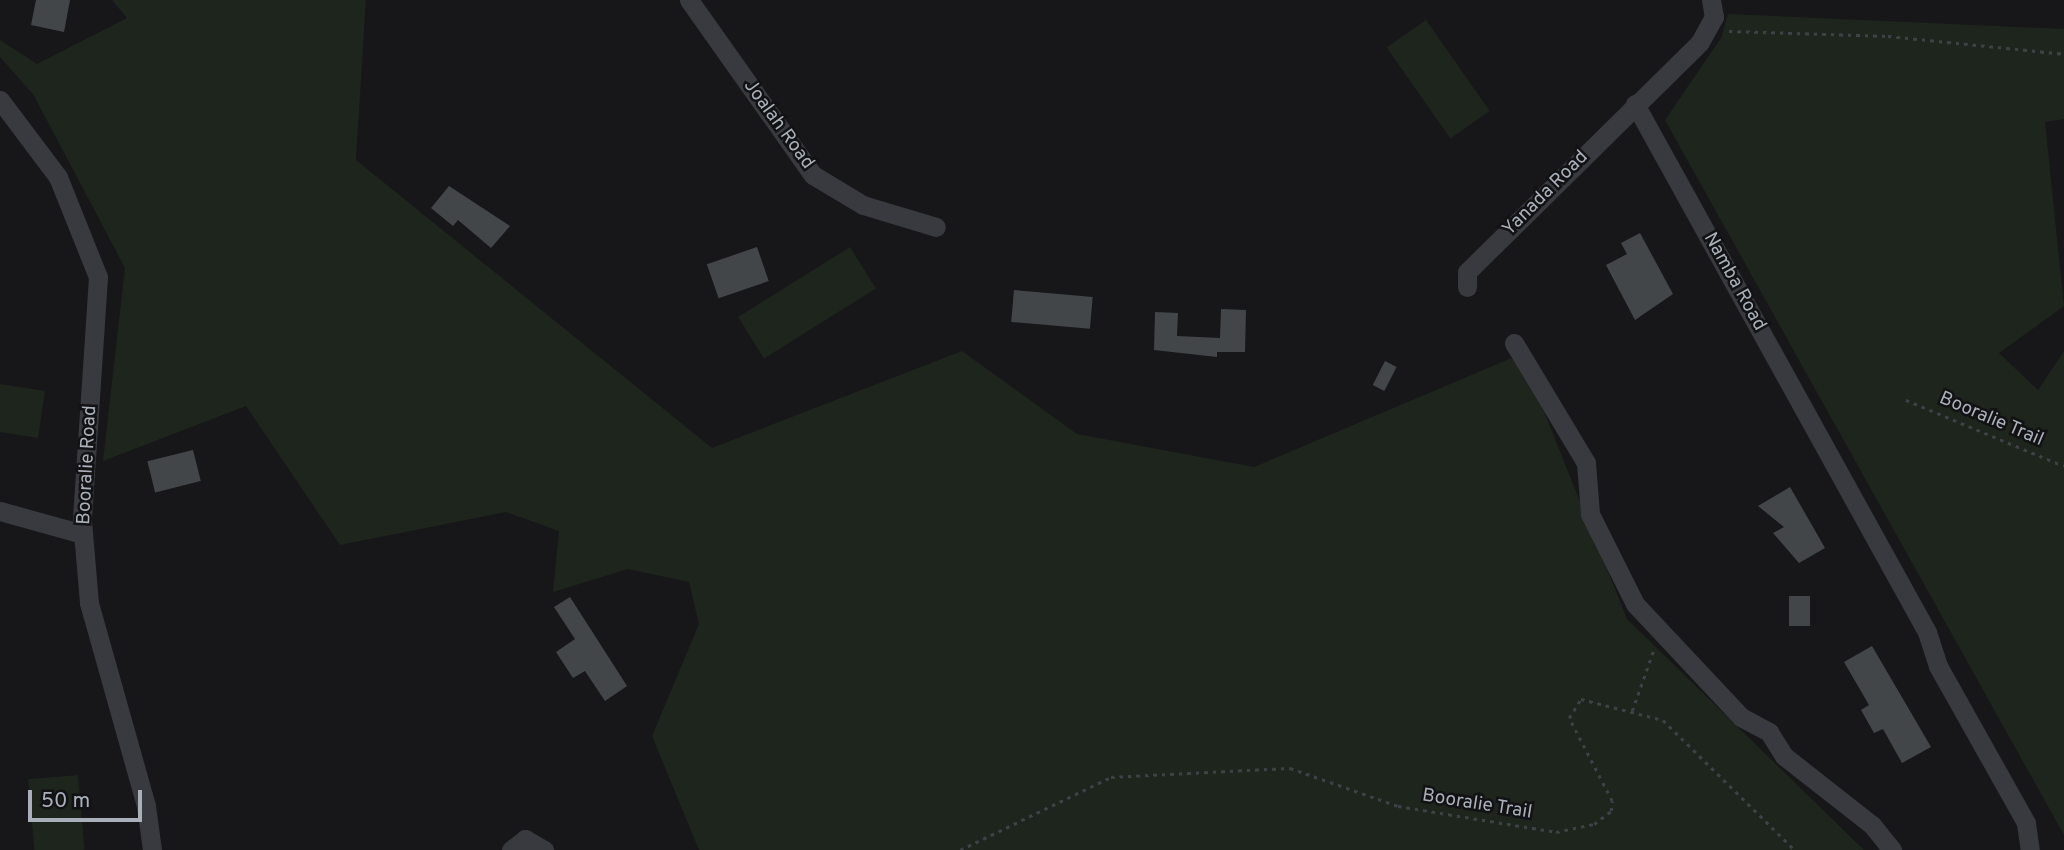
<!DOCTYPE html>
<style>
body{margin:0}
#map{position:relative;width:2064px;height:850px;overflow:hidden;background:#171719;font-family:Overpass,sans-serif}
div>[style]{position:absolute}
.green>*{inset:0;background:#1d251d;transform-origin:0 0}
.building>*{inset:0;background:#434649;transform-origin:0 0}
.path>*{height:2.5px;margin-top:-1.25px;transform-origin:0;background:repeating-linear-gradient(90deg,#3e4146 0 3.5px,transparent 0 8.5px)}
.minor>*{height:19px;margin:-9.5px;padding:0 9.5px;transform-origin:9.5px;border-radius:9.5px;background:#383a3f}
span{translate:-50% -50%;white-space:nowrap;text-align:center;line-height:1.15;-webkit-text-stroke:5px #121214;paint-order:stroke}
.street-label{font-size:19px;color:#a9b0ba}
.scale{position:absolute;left:28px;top:790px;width:114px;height:32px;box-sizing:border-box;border:4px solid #a9b0ba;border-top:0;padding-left:9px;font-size:21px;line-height:24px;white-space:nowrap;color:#a9b0ba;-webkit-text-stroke:5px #121214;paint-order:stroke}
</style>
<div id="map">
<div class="green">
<div style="clip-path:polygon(112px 0,366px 0,356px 160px,712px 448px,962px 351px,1077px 434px,1254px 467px,1521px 354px,1627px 619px,1864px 850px,699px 850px,652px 736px,699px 624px,689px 582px,628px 569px,553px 592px,559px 531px,506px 512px,340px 545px,246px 406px,103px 461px,125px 268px,33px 94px,0 57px,0 40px,37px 64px,127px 18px)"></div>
<div style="clip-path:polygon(1728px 14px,2064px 29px,2064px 119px,2045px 122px,2064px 306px,1999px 353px,2038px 390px,2064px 351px,2064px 835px,1665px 120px,1721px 38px)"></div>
<div style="left:1426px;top:20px;width:111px;height:48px;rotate:55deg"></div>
<div style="left:850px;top:247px;width:49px;height:132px;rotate:58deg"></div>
<div style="clip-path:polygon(0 384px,45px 391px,38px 438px,0 432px)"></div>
<div style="left:78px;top:775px;width:75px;height:50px;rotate:85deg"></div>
</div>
<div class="building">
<div style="clip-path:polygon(36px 0,70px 0,64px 32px,31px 25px)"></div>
<div style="clip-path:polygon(449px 186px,510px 226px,491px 248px,458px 220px,453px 226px,431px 208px)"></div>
<div style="clip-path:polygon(1640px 233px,1673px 294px,1635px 320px,1606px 265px,1627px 254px,1621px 243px)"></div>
<div style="left:757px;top:247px;width:36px;height:53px;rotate:71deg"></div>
<div style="left:1014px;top:290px;width:79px;height:32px;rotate:5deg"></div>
<div style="clip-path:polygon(1221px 309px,1246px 310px,1245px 352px,1217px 352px,1217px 357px,1154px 350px,1155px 312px,1178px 313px,1177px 336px,1220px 338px)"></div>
<div style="left:1385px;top:361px;width:13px;height:27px;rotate:27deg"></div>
<div style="left:193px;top:450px;width:32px;height:47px;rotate:76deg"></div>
<div style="clip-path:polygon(1790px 487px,1825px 548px,1799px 563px,1773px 533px,1784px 527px,1758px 506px)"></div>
<div style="left:1789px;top:596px;width:21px;height:30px"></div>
<div style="clip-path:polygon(570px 597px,627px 686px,605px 701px,585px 671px,573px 678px,556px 652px,575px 639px,554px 607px)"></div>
<div style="clip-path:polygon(1872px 646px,1931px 747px,1902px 763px,1883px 729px,1874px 733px,1861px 710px,1869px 705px,1844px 662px)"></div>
</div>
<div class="path">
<div style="left:1729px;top:31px;width:159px;rotate:1.8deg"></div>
<div style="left:1888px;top:36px;width:177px;rotate:5.8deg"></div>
<div style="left:1906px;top:400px;width:171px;rotate:22.7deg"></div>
<div style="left:1632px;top:711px;width:66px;rotate:-70.5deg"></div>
<div style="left:960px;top:850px;width:168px;rotate:-25.8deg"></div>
<div style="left:1111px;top:777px;width:179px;rotate:-2.9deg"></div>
<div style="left:1290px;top:768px;width:114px;rotate:19.4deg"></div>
<div style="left:1398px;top:806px;width:160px;rotate:9.3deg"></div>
<div style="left:1556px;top:832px;width:39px;rotate:-12deg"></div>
<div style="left:1594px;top:824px;width:21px;rotate:-37deg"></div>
<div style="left:1611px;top:811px;width:10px;rotate:-84deg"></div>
<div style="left:1612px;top:801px;width:93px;rotate:-117.4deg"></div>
<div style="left:1569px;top:718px;width:22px;rotate:-58deg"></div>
<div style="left:1581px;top:699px;width:85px;rotate:14.4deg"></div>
<div style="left:1663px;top:720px;width:185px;rotate:44.6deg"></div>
</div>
<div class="minor">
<div style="left:689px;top:0;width:214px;rotate:54.7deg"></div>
<div style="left:813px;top:175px;width:58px;rotate:31deg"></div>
<div style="left:863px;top:205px;width:76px;rotate:16.8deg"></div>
<div style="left:0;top:100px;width:96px;rotate:53deg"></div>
<div style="left:58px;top:177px;width:108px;rotate:68.2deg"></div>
<div style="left:98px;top:277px;width:245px;rotate:93.8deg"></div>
<div style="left:82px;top:521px;width:82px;rotate:85.1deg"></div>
<div style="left:89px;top:603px;width:211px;rotate:74.3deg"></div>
<div style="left:146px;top:806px;width:44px;rotate:82.2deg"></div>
<div style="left:1635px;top:104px;width:603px;rotate:61.06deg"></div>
<div style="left:1927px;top:632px;width:36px;rotate:72deg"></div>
<div style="left:1938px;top:666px;width:180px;rotate:60.7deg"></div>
<div style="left:2026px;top:823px;width:27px;rotate:82deg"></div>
<div style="left:1467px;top:287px;width:15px;rotate:-90deg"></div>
<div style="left:1467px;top:272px;width:327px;rotate:-44.6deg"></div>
<div style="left:1700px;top:42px;width:29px;rotate:-61deg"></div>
<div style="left:1714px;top:17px;width:17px;rotate:-100deg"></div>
<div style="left:1514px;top:343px;width:140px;rotate:59deg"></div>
<div style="left:1586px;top:463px;width:51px;rotate:85.5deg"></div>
<div style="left:1590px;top:514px;width:101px;rotate:63.4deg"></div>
<div style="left:1635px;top:604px;width:155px;rotate:46.8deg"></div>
<div style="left:1741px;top:717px;width:32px;rotate:28deg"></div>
<div style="left:1769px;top:732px;width:28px;rotate:58deg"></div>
<div style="left:1784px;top:756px;width:112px;rotate:38.1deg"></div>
<div style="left:1872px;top:825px;width:32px;rotate:51deg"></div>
<div style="left:0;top:511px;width:86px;rotate:15.5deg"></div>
<div style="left:511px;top:850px;width:18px;rotate:-38deg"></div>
<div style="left:525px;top:839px;width:22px;rotate:30deg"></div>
</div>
<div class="street-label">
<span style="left:778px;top:125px;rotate:54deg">Joalah Road</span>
<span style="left:1546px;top:194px;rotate:-45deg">Yanada Road</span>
<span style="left:1734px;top:282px;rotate:61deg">Namba Road</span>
<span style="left:1991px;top:420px;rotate:23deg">Booralie Trail</span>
<span style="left:88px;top:465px;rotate:-87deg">Booralie Road</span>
<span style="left:1477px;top:805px;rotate:9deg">Booralie Trail</span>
</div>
<div class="scale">50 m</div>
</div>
